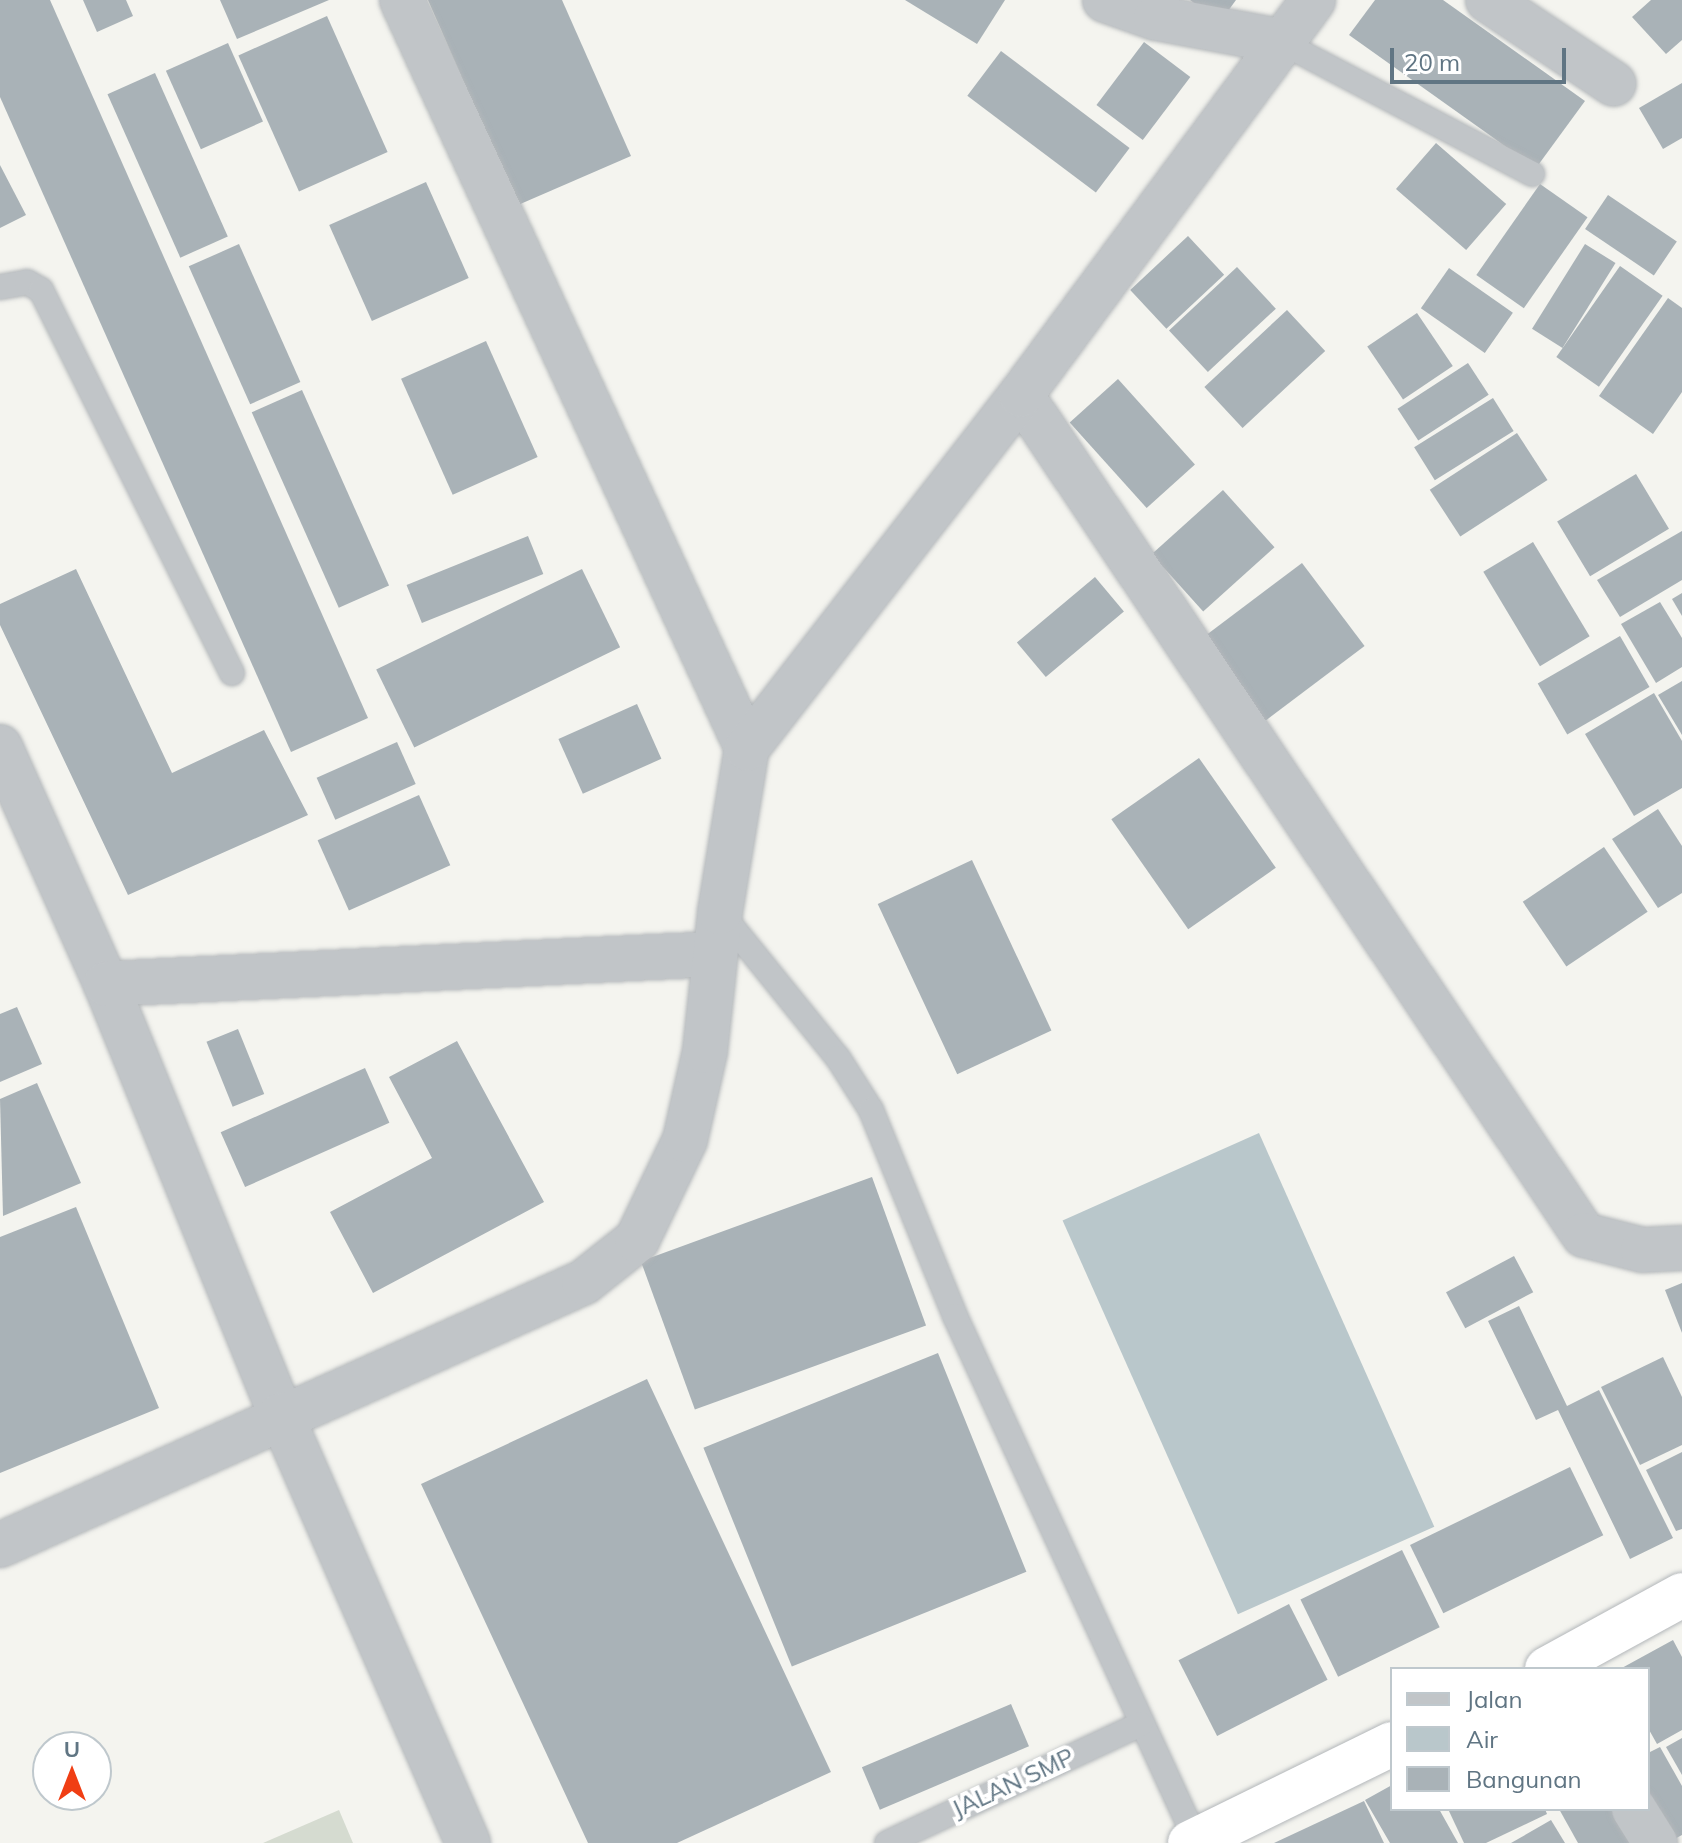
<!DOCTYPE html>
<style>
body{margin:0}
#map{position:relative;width:1682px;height:1843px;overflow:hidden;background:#f4f4ef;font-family:Mulish,sans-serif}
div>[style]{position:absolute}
.green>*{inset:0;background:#d5dbd0}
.water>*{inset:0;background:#b9c7cb;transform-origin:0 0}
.building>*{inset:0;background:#a9b2b7;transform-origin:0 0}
.roads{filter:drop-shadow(0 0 2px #b3b7ba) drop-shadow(0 0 2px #b3b7ba)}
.service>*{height:24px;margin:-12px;padding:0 12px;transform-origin:12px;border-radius:12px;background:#c1c5c8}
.minor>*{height:44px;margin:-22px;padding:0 22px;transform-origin:22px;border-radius:22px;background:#c1c5c8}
.trunk>*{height:44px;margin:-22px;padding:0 22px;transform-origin:22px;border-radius:22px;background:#fff}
span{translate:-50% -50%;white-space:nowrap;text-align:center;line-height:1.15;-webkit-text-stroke:8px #fff;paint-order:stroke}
.street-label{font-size:24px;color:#607583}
.legend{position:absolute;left:1390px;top:1667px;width:260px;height:144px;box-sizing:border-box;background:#fff;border:2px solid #bfc8cd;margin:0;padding:10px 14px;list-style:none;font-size:24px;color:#607583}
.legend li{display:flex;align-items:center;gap:16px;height:40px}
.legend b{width:40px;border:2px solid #bfc8cd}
.north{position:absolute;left:32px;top:1731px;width:80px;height:80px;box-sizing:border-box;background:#fff;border:2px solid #bfc8cd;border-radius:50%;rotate:0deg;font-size:22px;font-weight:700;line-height:32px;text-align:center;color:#607583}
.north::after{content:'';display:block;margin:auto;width:28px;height:36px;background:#f03e14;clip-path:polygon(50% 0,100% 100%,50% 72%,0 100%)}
.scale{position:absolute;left:1390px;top:48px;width:176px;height:36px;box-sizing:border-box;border:4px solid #607583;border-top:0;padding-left:10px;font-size:24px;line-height:28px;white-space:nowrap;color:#607583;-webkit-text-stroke:6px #fff;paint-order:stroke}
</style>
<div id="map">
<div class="green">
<div style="clip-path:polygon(339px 1810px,353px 1843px,263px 1843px)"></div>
</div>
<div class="water">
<div style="left:1259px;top:1133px;width:431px;height:215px;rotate:66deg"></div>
</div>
<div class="building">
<div style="clip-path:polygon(0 0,50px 0,368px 718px,291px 752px,0 97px)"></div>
<div style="clip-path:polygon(83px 0,126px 0,133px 16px,97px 32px)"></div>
<div style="clip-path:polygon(220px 0,329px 0,237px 39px)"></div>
<div style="clip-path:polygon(428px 0,562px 0,631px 156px,518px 205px)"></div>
<div style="clip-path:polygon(905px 0,1005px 0,977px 44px)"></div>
<div style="clip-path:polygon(1190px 0,1236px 0,1220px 22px)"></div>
<div style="clip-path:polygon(1375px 0,1443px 0,1585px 101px,1536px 168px,1349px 35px)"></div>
<div style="clip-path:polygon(1651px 0,1682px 0,1682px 40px,1666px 54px,1632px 17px)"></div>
<div style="left:327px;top:16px;width:149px;height:97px;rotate:66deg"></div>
<div style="left:1144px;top:42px;width:58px;height:79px;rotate:37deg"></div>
<div style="left:228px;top:43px;width:86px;height:68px;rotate:66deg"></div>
<div style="left:1001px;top:51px;width:161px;height:56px;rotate:37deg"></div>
<div style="left:155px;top:73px;width:179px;height:52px;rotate:66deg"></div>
<div style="clip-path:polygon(1682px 83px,1682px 138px,1663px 149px,1639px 108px)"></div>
<div style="left:1436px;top:143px;width:93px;height:61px;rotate:41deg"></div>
<div style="clip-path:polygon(0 165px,26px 215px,0 228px)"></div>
<div style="left:426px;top:182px;width:105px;height:106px;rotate:66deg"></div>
<div style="left:1540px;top:184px;width:58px;height:111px;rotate:35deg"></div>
<div style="left:1608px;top:195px;width:83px;height:41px;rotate:34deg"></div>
<div style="left:1188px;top:236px;width:53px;height:79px;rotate:47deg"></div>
<div style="left:239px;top:244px;width:151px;height:55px;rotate:66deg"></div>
<div style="left:1585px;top:244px;width:36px;height:100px;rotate:32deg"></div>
<div style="left:1620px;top:266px;width:52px;height:111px;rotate:35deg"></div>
<div style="left:1237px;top:267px;width:57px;height:93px;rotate:47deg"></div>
<div style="left:1449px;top:268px;width:78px;height:49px;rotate:35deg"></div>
<div style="clip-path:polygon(1668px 298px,1682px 308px,1682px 392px,1653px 434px,1599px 396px)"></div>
<div style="left:1287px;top:310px;width:56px;height:113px;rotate:47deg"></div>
<div style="left:1417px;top:313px;width:64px;height:60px;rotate:56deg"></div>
<div style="left:486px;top:341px;width:127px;height:93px;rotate:66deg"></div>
<div style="left:1468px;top:363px;width:38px;height:84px;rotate:57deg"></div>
<div style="left:1118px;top:379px;width:115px;height:65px;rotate:48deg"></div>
<div style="left:302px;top:390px;width:214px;height:55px;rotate:66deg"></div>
<div style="left:1493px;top:398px;width:39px;height:93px;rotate:58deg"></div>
<div style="left:1517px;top:433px;width:56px;height:104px;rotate:57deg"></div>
<div style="left:1636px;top:474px;width:64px;height:92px;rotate:59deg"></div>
<div style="left:1223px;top:490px;width:77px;height:96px;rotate:48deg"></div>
<div style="clip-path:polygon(1682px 531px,1682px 580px,1620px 617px,1597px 580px)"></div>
<div style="left:528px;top:536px;width:41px;height:131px;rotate:68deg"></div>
<div style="left:1533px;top:542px;width:110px;height:58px;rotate:59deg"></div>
<div style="left:1302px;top:563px;width:104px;height:131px;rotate:53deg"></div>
<div style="clip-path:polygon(76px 569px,172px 773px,264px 730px,308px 815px,128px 895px,0 625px,0 604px)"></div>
<div style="left:582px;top:569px;width:87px;height:229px;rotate:64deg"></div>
<div style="left:1095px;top:577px;width:45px;height:102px;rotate:50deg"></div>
<div style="clip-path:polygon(1682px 593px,1682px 616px,1672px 599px)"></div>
<div style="clip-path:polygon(1660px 602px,1682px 638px,1682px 667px,1656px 683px,1621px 624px)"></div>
<div style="left:1620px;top:636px;width:59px;height:95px;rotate:60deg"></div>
<div style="clip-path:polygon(1682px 681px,1682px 735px,1658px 695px)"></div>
<div style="clip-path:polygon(1654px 693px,1682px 741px,1682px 788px,1634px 816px,1585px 734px)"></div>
<div style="left:637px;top:704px;width:60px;height:86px;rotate:66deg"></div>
<div style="left:397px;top:742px;width:46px;height:88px;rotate:66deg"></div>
<div style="left:1199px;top:758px;width:134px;height:107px;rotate:55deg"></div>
<div style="left:419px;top:795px;width:77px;height:111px;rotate:66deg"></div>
<div style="clip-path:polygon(1658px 809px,1682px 846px,1682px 893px,1658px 908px,1612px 839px)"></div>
<div style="left:1604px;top:847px;width:78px;height:98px;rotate:56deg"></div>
<div style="left:972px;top:860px;width:188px;height:104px;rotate:65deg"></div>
<div style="clip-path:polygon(17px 1007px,42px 1064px,0 1082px,0 1014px)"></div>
<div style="left:238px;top:1029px;width:70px;height:34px;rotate:68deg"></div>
<div style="clip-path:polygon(457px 1041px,544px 1202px,373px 1293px,330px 1212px,432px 1158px,389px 1077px)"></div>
<div style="left:365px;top:1068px;width:60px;height:158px;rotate:66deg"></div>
<div style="clip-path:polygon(37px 1083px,81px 1183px,3px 1216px,0 1099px)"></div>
<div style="left:872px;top:1177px;width:158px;height:246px;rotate:70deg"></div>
<div style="clip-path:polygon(76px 1207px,159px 1408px,0 1473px,0 1237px)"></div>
<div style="left:1514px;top:1256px;width:41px;height:77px;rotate:62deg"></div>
<div style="clip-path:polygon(1682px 1283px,1682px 1333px,1665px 1290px)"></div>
<div style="clip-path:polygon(1519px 1306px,1567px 1406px,1599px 1390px,1673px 1538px,1630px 1559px,1558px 1410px,1536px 1420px,1488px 1321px)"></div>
<div style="left:938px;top:1353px;width:236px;height:253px;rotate:68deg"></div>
<div style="clip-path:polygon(1663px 1357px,1682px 1397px,1682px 1445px,1640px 1465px,1601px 1387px)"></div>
<div style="clip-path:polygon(647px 1379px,831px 1772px,677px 1843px,588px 1843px,421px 1484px)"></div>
<div style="clip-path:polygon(1682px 1452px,1682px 1529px,1676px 1531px,1646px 1470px)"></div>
<div style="left:1570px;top:1467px;width:76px;height:178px;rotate:64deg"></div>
<div style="left:1402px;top:1550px;width:86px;height:113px;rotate:64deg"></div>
<div style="left:1289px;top:1604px;width:85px;height:124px;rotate:63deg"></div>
<div style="clip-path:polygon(1673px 1640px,1682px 1657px,1682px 1730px,1657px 1744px,1648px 1728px,1648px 1669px,1620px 1669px)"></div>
<div style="left:1011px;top:1704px;width:46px;height:162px;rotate:67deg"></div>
<div style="clip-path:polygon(1682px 1738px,1682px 1775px,1666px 1747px)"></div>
<div style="clip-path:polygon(1660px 1747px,1682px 1786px,1682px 1835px,1667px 1843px,1648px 1809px,1648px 1753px)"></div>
<div style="clip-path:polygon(1392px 1785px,1392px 1809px,1439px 1809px,1458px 1843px,1390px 1843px,1365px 1800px)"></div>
<div style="clip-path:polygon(1364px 1801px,1384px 1843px,1274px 1843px)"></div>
<div style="clip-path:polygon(1448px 1809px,1545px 1809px,1547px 1814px,1486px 1843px,1464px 1843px)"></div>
<div style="clip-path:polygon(1559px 1809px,1622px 1809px,1641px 1843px,1578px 1843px)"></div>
<div style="clip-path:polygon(1551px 1820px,1565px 1843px,1511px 1843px)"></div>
</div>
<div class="roads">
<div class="service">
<div style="left:1279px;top:41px;width:286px;rotate:27.7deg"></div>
<div style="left:0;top:287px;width:27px;rotate:-10deg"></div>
<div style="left:27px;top:282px;width:16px;rotate:30deg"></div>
<div style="left:41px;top:290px;width:428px;rotate:63.5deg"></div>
<div style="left:720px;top:912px;width:188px;rotate:51.1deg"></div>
<div style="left:838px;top:1058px;width:62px;rotate:57.6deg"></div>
<div style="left:871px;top:1110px;width:222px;rotate:67.8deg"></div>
<div style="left:955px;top:1316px;width:577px;rotate:65.3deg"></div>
<div style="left:887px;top:1843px;width:280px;rotate:-25.1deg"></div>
</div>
<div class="minor">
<div style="left:402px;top:0;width:824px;rotate:65.24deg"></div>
<div style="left:1105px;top:0;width:54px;rotate:19.4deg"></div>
<div style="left:1156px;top:18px;width:125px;rotate:10.6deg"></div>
<div style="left:1488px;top:0;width:151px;rotate:33.7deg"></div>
<div style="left:1021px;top:395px;width:1011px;rotate:56.17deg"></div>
<div style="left:1584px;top:1235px;width:61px;rotate:14.3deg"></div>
<div style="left:1643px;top:1250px;width:39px;rotate:-3deg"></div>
<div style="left:0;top:747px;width:260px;rotate:65.9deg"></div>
<div style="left:106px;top:984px;width:465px;rotate:67.9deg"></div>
<div style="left:281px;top:1415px;width:467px;rotate:66.4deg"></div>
<div style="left:106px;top:984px;width:610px;rotate:-2.82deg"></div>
<div style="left:0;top:1545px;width:640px;rotate:-24.24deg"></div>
<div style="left:584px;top:1282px;width:68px;rotate:-38.4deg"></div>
<div style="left:637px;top:1240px;width:111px;rotate:-64.4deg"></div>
<div style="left:685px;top:1140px;width:91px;rotate:-77.3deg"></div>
<div style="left:705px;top:1051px;width:140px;rotate:-83.8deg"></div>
<div style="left:720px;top:912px;width:166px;rotate:-80.7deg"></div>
<div style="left:747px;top:748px;width:447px;rotate:-52.2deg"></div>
<div style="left:1021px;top:395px;width:491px;rotate:-53.5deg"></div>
<div style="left:1634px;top:1809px;width:40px;rotate:58deg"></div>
</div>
<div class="trunk">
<div style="left:1547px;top:1669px;width:154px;rotate:-28.7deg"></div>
<div style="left:1190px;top:1843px;width:225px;rotate:-26.1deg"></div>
</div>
</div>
<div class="street-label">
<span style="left:1013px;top:1783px;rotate:-25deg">JALAN SMP</span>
</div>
<ul class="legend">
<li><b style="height:10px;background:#c1c5c8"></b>Jalan</li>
<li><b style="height:22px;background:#b9c7cb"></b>Air</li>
<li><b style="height:22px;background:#a9b2b7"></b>Bangunan</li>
</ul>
<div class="north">U</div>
<div class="scale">20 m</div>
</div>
